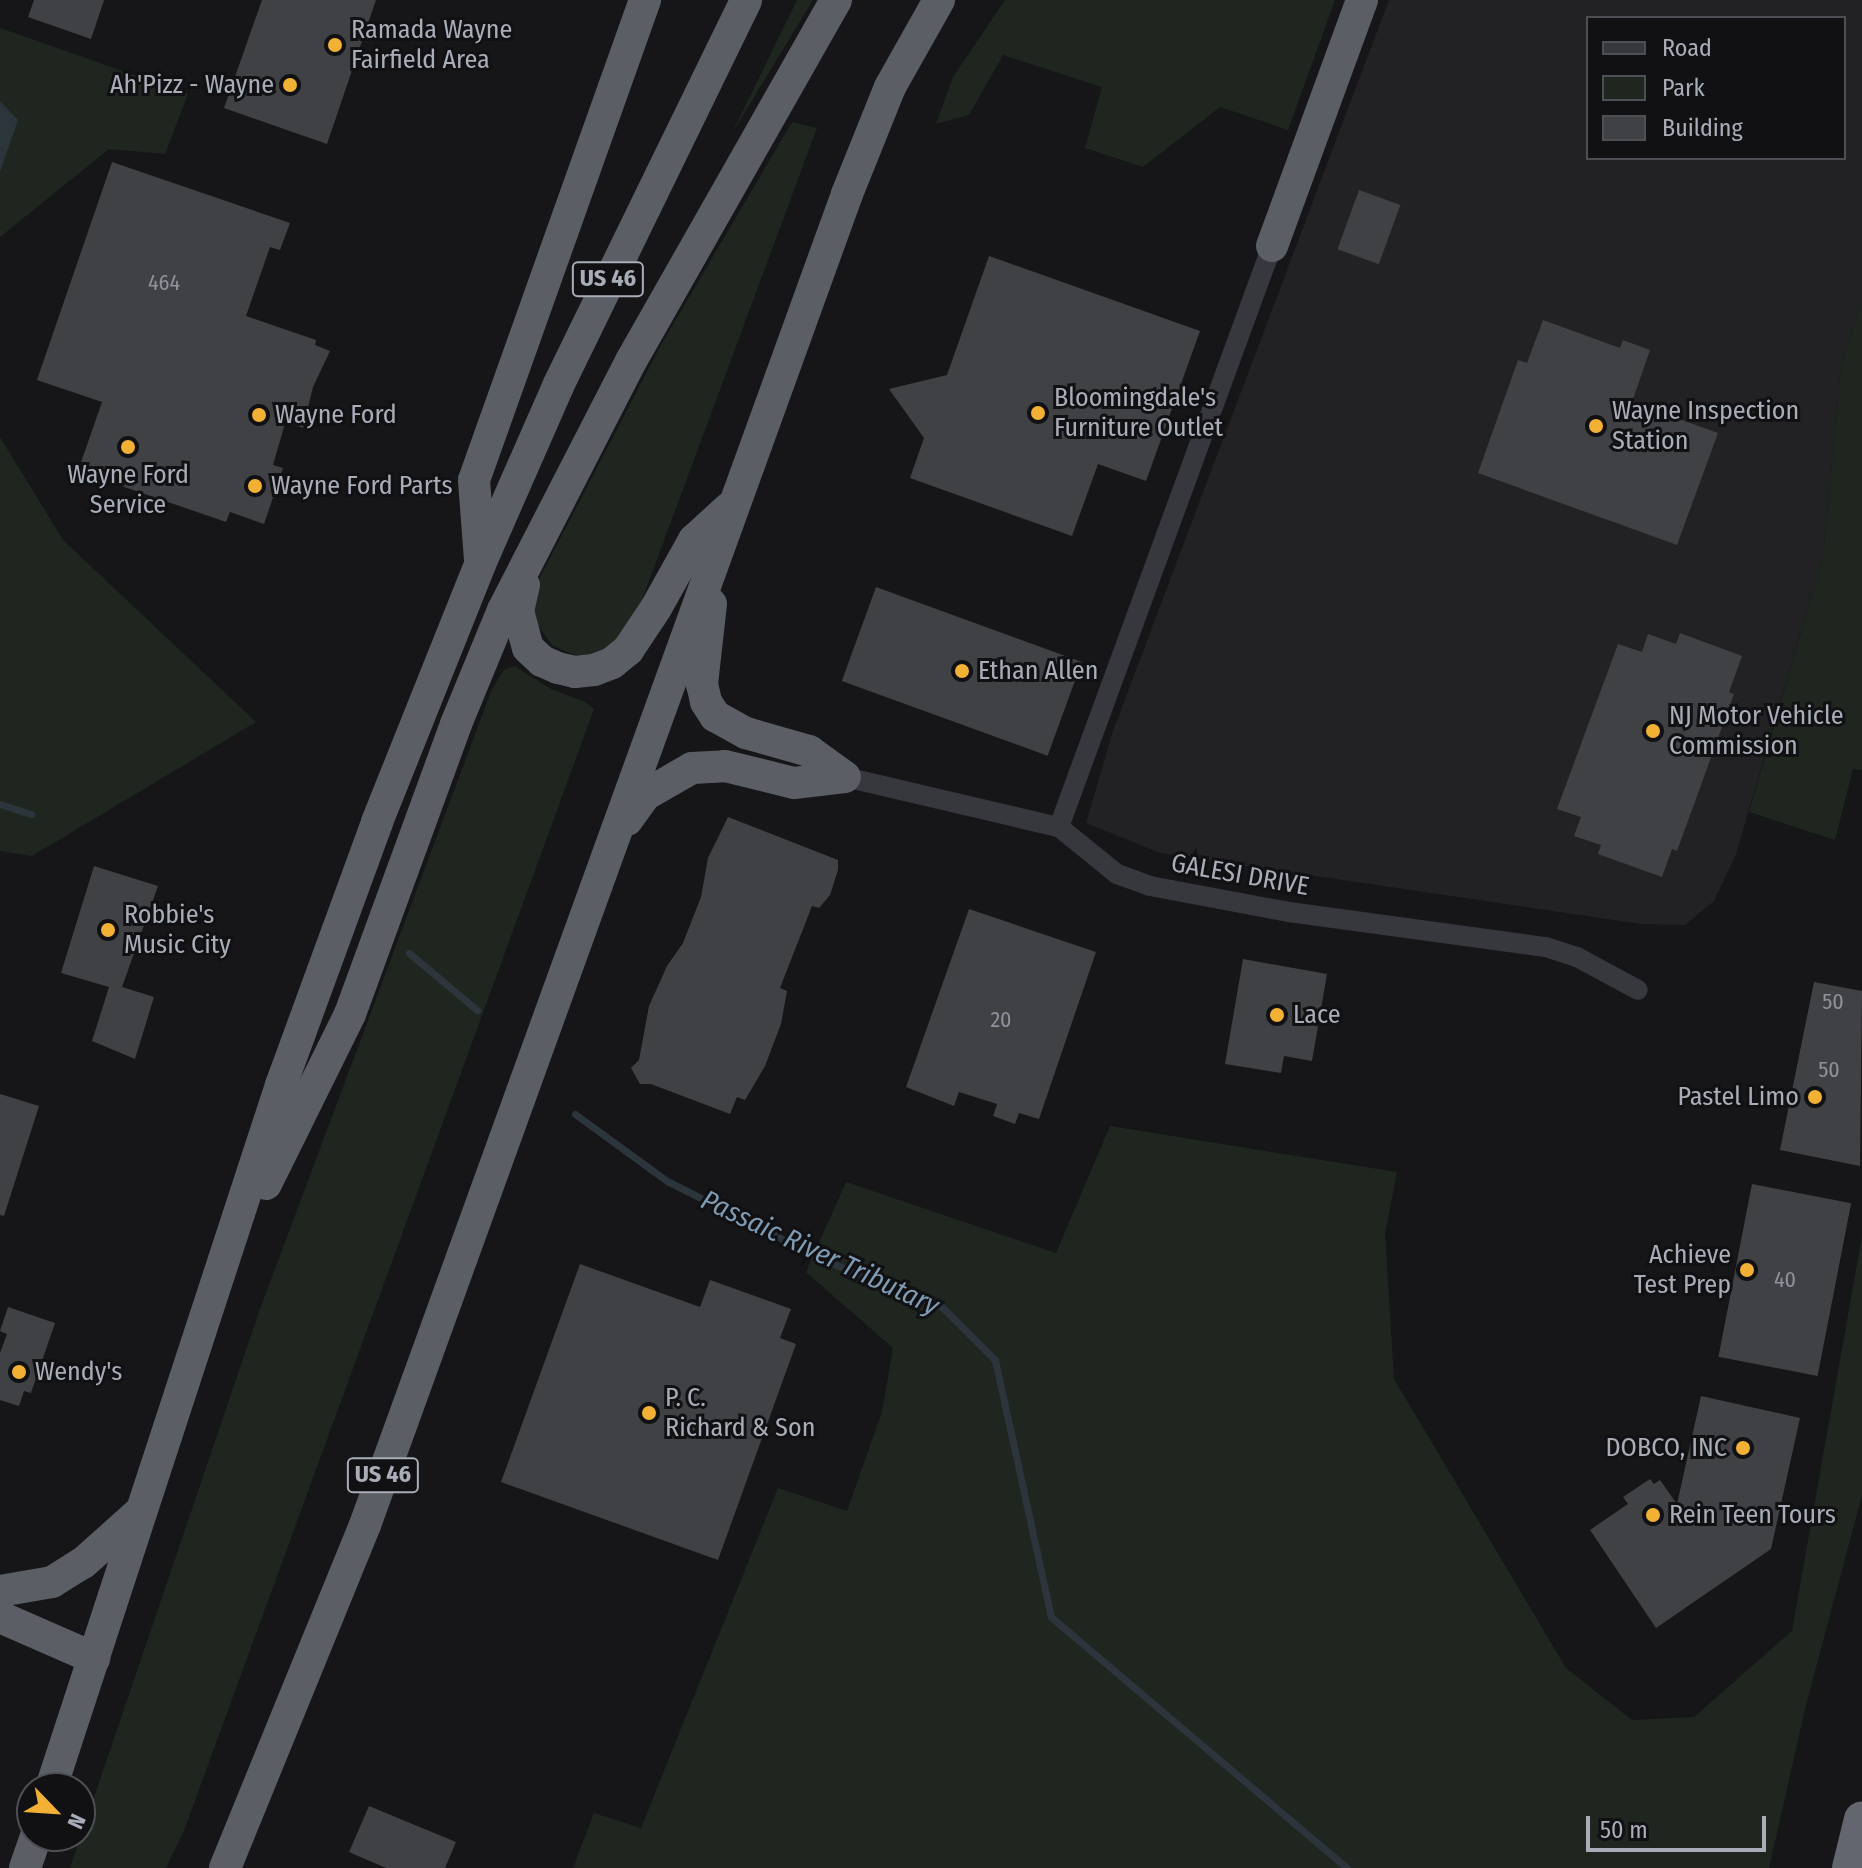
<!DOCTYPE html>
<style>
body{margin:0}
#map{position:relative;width:1862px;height:1868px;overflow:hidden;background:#161618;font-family:"Fira Sans Condensed",sans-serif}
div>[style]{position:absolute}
.built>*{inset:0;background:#222225}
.green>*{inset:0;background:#1e261f}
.water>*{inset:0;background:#2c353c}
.stream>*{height:7px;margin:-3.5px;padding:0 3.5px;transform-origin:3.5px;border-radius:3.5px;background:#2c353c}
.building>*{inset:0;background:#404145;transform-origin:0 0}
.minor>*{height:20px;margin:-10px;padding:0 10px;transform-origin:10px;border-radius:10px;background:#37383d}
.trunk>*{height:32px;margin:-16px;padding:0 16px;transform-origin:16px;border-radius:16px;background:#5b5e65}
.motorway>*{height:36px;margin:-18px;padding:0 18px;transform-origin:18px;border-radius:18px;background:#63666e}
.dots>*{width:22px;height:22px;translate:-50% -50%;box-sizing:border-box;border:4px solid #111113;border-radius:50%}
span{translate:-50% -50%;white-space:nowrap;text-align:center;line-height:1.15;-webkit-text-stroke:6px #111113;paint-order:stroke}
.number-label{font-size:22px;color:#8e929b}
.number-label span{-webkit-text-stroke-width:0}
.shield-label span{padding:2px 6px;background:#111113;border:2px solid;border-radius:6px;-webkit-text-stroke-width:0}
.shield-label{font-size:24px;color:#a8adb8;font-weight:700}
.poi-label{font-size:26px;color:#a8adb8}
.left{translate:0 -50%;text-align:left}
.right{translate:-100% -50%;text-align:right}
.street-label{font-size:26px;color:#a8adb8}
.water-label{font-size:28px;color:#7f9bb3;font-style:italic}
.legend{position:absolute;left:1586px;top:16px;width:260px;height:144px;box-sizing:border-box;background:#111113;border:2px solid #4d4f55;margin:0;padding:10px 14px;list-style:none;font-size:24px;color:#a8adb8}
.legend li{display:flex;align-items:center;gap:16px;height:40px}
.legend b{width:40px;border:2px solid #4d4f55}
.north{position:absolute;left:16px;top:1772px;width:80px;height:80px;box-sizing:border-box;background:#111113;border:2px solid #4d4f55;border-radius:50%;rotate:115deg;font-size:22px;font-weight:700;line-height:32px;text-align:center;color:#a8adb8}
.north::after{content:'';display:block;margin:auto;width:28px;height:36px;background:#f2b134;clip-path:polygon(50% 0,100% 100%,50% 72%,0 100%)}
.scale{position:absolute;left:1586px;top:1816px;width:180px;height:36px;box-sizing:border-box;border:4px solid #a8adb8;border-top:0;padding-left:10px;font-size:24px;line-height:28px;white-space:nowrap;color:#a8adb8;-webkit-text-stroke:6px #111113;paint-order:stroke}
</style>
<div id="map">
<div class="built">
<div style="clip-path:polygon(evenodd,1389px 0,1862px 0,1862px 302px,1841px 365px,1823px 557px,1736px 854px,1714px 901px,1685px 925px,1641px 924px,1160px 853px,1086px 823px,1113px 731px,1389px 0,1588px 18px,1844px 18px,1844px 158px,1588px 158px,1588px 18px)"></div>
</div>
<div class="green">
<div style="clip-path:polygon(797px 0,813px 0,731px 135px)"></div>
<div style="clip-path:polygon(1005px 0,1335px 0,1288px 130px,1220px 107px,1143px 167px,1085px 148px,1102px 87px,1003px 55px,969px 115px,936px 124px,953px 77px)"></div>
<div style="clip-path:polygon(0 28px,188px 94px,165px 154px,109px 149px,0 237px)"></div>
<div style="clip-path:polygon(792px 122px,817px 128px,632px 627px,615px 648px,583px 657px,567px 652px,552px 645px,535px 621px,533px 605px,539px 579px,661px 345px)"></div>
<div style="clip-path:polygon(1862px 302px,1862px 770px,1853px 769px,1835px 840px,1749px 812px,1823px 557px,1841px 365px)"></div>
<div style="clip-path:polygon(0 437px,63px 540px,256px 722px,32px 856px,0 851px)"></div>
<div style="clip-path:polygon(514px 666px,551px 689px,585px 702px,594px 709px,185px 1828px,166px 1868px,70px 1868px,260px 1309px,492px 689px,504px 670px)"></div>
<div style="clip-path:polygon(1110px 1126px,1397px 1172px,1385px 1233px,1394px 1379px,1566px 1668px,1632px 1720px,1694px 1717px,1792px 1631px,1862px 1236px,1862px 1495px,1806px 1705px,1769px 1868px,573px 1868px,594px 1813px,641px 1828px,778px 1488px,847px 1511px,882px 1412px,893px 1348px,806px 1272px,846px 1182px,1056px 1253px)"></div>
</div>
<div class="water">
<div style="clip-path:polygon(0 101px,18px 120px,0 172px)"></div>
</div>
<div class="stream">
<div style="left:0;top:804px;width:33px;rotate:18deg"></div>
<div style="left:409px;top:953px;width:89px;rotate:40deg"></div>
<div style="left:575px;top:1114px;width:114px;rotate:36.1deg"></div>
<div style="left:667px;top:1181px;width:176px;rotate:26.7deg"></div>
<div style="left:824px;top:1260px;width:127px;rotate:21.7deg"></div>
<div style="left:942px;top:1307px;width:75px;rotate:45deg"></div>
<div style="left:995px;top:1360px;width:263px;rotate:77.7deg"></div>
<div style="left:1051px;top:1617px;width:388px;rotate:40.3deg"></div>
</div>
<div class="building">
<div style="clip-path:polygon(34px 0,104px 0,91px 39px,28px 17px)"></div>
<div style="clip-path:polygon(262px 0,376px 0,327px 144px,224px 108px)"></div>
<div style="clip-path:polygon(112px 162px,290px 223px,280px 250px,270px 247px,246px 316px,316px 340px,315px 345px,330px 351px,313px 387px,303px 428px,287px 422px,284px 427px,273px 465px,283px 468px,264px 524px,230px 512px,226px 522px,78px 471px,102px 402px,37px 380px)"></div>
<div style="left:1359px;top:190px;width:44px;height:63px;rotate:20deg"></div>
<div style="clip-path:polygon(989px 256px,1200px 331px,1146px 481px,1098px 464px,1072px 536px,910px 478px,924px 438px,889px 389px,947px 375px)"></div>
<div style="clip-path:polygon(1543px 320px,1620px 348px,1623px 340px,1650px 350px,1632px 402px,1718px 433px,1677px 545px,1478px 473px,1518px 360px,1527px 363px)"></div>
<div style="left:876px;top:587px;width:219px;height:100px;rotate:20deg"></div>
<div style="clip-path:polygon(1680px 633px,1742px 656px,1729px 692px,1734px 694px,1692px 810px,1677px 851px,1672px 849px,1662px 877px,1598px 854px,1601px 845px,1574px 836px,1581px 817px,1557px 809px,1618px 644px,1642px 652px,1648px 634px,1676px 644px)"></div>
<div style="clip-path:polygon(728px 817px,838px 860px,838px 870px,830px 895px,819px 908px,812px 906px,780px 988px,787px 991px,781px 1024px,765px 1066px,745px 1100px,737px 1097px,730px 1114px,651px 1084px,640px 1084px,631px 1068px,639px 1060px,649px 1006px,667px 966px,683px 943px,701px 897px,708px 858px)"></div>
<div style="clip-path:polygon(94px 866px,158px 886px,122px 987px,154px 997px,135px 1059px,92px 1041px,109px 987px,61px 973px)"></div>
<div style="clip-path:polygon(969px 909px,1096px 952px,1039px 1119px,1019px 1113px,1015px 1124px,993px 1116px,997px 1104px,959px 1092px,954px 1106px,906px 1087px)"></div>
<div style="clip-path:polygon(1243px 959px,1327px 974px,1312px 1061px,1284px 1056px,1281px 1073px,1225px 1064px)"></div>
<div style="clip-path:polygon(1814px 982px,1862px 991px,1860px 1166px,1780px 1150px)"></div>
<div style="clip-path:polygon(0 1094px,39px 1106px,4px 1216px,0 1215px)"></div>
<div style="left:1752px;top:1184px;width:101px;height:176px;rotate:11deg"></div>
<div style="clip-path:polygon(580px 1264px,700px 1307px,710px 1280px,791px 1309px,780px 1338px,796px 1344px,718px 1560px,501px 1482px)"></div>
<div style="clip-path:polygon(8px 1307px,55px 1323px,31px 1393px,24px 1391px,19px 1406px,0 1400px,0 1353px,7px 1334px,0 1331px)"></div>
<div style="clip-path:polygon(1701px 1396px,1800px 1418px,1771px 1549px,1656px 1628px,1590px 1530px,1628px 1504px,1623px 1497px,1650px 1479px,1654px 1484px,1660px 1480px,1677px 1504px)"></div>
<div style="clip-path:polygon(369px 1806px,456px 1842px,445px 1868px,386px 1868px,349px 1852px)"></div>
</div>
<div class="minor">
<div style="left:845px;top:777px;width:220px;rotate:13.2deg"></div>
<div style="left:1059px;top:827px;width:75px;rotate:39deg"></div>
<div style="left:1117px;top:874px;width:35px;rotate:20deg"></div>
<div style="left:1150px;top:886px;width:141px;rotate:10.6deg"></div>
<div style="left:1289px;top:912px;width:259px;rotate:7.8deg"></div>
<div style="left:1546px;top:947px;width:33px;rotate:18deg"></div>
<div style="left:1577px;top:957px;width:69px;rotate:28.4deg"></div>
<div style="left:1059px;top:827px;width:619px;rotate:-69.87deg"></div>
</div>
<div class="trunk">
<div style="left:1272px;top:246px;width:262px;rotate:-69.9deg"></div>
<div style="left:480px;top:560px;width:80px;rotate:-94.3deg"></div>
<div style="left:474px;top:480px;width:510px;rotate:-70.39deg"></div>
<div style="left:524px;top:585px;width:27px;rotate:103deg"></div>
<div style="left:518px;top:611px;width:38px;rotate:75deg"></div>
<div style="left:528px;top:648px;width:19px;rotate:43deg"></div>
<div style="left:542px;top:661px;width:17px;rotate:24deg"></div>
<div style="left:558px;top:668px;width:17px;rotate:13deg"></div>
<div style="left:575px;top:672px;width:19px;rotate:-6deg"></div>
<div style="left:594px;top:670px;width:19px;rotate:-21deg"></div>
<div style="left:612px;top:663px;width:21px;rotate:-39deg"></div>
<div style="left:628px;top:650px;width:50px;rotate:-56.3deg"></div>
<div style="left:656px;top:608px;width:78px;rotate:-60.8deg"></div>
<div style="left:694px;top:540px;width:47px;rotate:-42.4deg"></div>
<div style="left:711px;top:604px;width:81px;rotate:96.4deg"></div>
<div style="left:702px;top:684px;width:18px;rotate:77deg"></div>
<div style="left:706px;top:702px;width:17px;rotate:57deg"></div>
<div style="left:715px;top:716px;width:35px;rotate:29deg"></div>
<div style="left:746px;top:733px;width:66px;rotate:15.9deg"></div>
<div style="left:809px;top:751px;width:44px;rotate:35.8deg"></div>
<div style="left:627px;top:820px;width:31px;rotate:-54deg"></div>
<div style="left:645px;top:795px;width:54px;rotate:-29.9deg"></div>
<div style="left:692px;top:768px;width:33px;rotate:-3deg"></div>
<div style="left:725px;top:766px;width:71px;rotate:13.8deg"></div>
<div style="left:794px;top:783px;width:51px;rotate:-6.7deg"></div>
<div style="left:266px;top:1184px;width:190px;rotate:-63.7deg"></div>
<div style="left:350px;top:1014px;width:309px;rotate:-69.9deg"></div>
<div style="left:456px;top:724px;width:123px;rotate:-67.6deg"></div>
<div style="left:503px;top:610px;width:280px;rotate:-62.8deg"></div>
<div style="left:631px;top:361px;width:415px;rotate:-60.4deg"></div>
<div style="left:0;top:1591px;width:53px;rotate:-9.8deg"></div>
<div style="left:52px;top:1582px;width:36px;rotate:-32deg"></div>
<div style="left:83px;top:1563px;width:75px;rotate:-41.8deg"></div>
<div style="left:0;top:1617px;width:103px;rotate:23.6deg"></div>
<div style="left:51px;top:1788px;width:740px;rotate:-71.88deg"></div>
<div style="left:281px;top:1085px;width:280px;rotate:-69.9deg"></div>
<div style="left:377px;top:822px;width:278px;rotate:-68.2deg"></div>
<div style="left:480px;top:564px;width:194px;rotate:-66.3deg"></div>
<div style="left:558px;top:386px;width:429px;rotate:-64deg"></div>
<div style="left:25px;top:1868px;width:34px;rotate:-71deg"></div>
<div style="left:225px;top:1868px;width:370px;rotate:-67.8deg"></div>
<div style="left:365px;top:1525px;width:1416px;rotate:-70.09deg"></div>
<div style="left:847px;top:194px;width:115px;rotate:-68.1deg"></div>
<div style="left:890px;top:87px;width:100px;rotate:-60.6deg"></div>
</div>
<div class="motorway">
<div style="left:1850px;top:1868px;width:50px;rotate:-76.2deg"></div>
</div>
<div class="dots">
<div style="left:335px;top:45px;background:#f2b134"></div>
<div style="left:290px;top:85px;background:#f2b134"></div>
<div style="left:1038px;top:413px;background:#f2b134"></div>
<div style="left:259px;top:415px;background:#f2b134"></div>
<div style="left:1596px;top:426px;background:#f2b134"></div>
<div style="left:128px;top:447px;background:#f2b134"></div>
<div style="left:255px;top:486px;background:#f2b134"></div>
<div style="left:962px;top:671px;background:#f2b134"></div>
<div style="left:1653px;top:731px;background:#f2b134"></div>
<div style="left:108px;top:930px;background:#f2b134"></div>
<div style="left:1277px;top:1015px;background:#f2b134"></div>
<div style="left:1815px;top:1097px;background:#f2b134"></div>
<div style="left:1747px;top:1270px;background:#f2b134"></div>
<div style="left:19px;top:1372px;background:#f2b134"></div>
<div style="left:649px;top:1413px;background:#f2b134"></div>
<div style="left:1743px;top:1448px;background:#f2b134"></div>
<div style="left:1653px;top:1515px;background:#f2b134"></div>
</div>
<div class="number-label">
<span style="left:164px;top:283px">464</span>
<span style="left:1833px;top:1002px">50</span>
<span style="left:1001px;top:1020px">20</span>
<span style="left:1829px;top:1070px">50</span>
<span style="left:1785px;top:1280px">40</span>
</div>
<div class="shield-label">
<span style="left:608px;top:279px">US 46</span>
<span style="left:383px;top:1475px">US 46</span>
</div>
<div class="poi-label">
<span class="left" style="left:351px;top:45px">Ramada Wayne<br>Fairfield Area</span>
<span class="right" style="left:274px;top:85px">Ah'Pizz - Wayne</span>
<span class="left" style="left:1054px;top:413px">Bloomingdale's<br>Furniture Outlet</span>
<span class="left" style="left:1612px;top:426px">Wayne Inspection<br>Station</span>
<span class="left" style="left:275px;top:415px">Wayne Ford</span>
<span style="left:128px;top:490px">Wayne Ford<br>Service</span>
<span class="left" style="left:271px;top:486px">Wayne Ford Parts</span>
<span class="left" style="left:978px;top:671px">Ethan Allen</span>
<span class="left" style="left:1669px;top:731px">NJ Motor Vehicle<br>Commission</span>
<span class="left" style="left:124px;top:930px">Robbie's<br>Music City</span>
<span class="left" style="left:1293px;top:1015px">Lace</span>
<span class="right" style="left:1799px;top:1097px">Pastel Limo</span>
<span class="right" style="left:1731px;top:1270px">Achieve<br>Test Prep</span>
<span class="left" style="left:35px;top:1372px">Wendy's</span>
<span class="left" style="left:665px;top:1413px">P. C.<br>Richard &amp; Son</span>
<span class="right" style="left:1727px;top:1448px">DOBCO, INC</span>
<span class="left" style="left:1669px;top:1515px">Rein Teen Tours</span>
</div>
<div class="street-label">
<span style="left:1240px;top:875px;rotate:10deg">GALESI DRIVE</span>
</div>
<div class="water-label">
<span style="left:820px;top:1253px;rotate:25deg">Passaic River Tributary</span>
</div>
<ul class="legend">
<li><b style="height:10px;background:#37383d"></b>Road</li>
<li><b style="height:22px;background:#1e261f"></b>Park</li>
<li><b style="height:22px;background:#404145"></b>Building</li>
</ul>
<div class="north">N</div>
<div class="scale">50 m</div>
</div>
